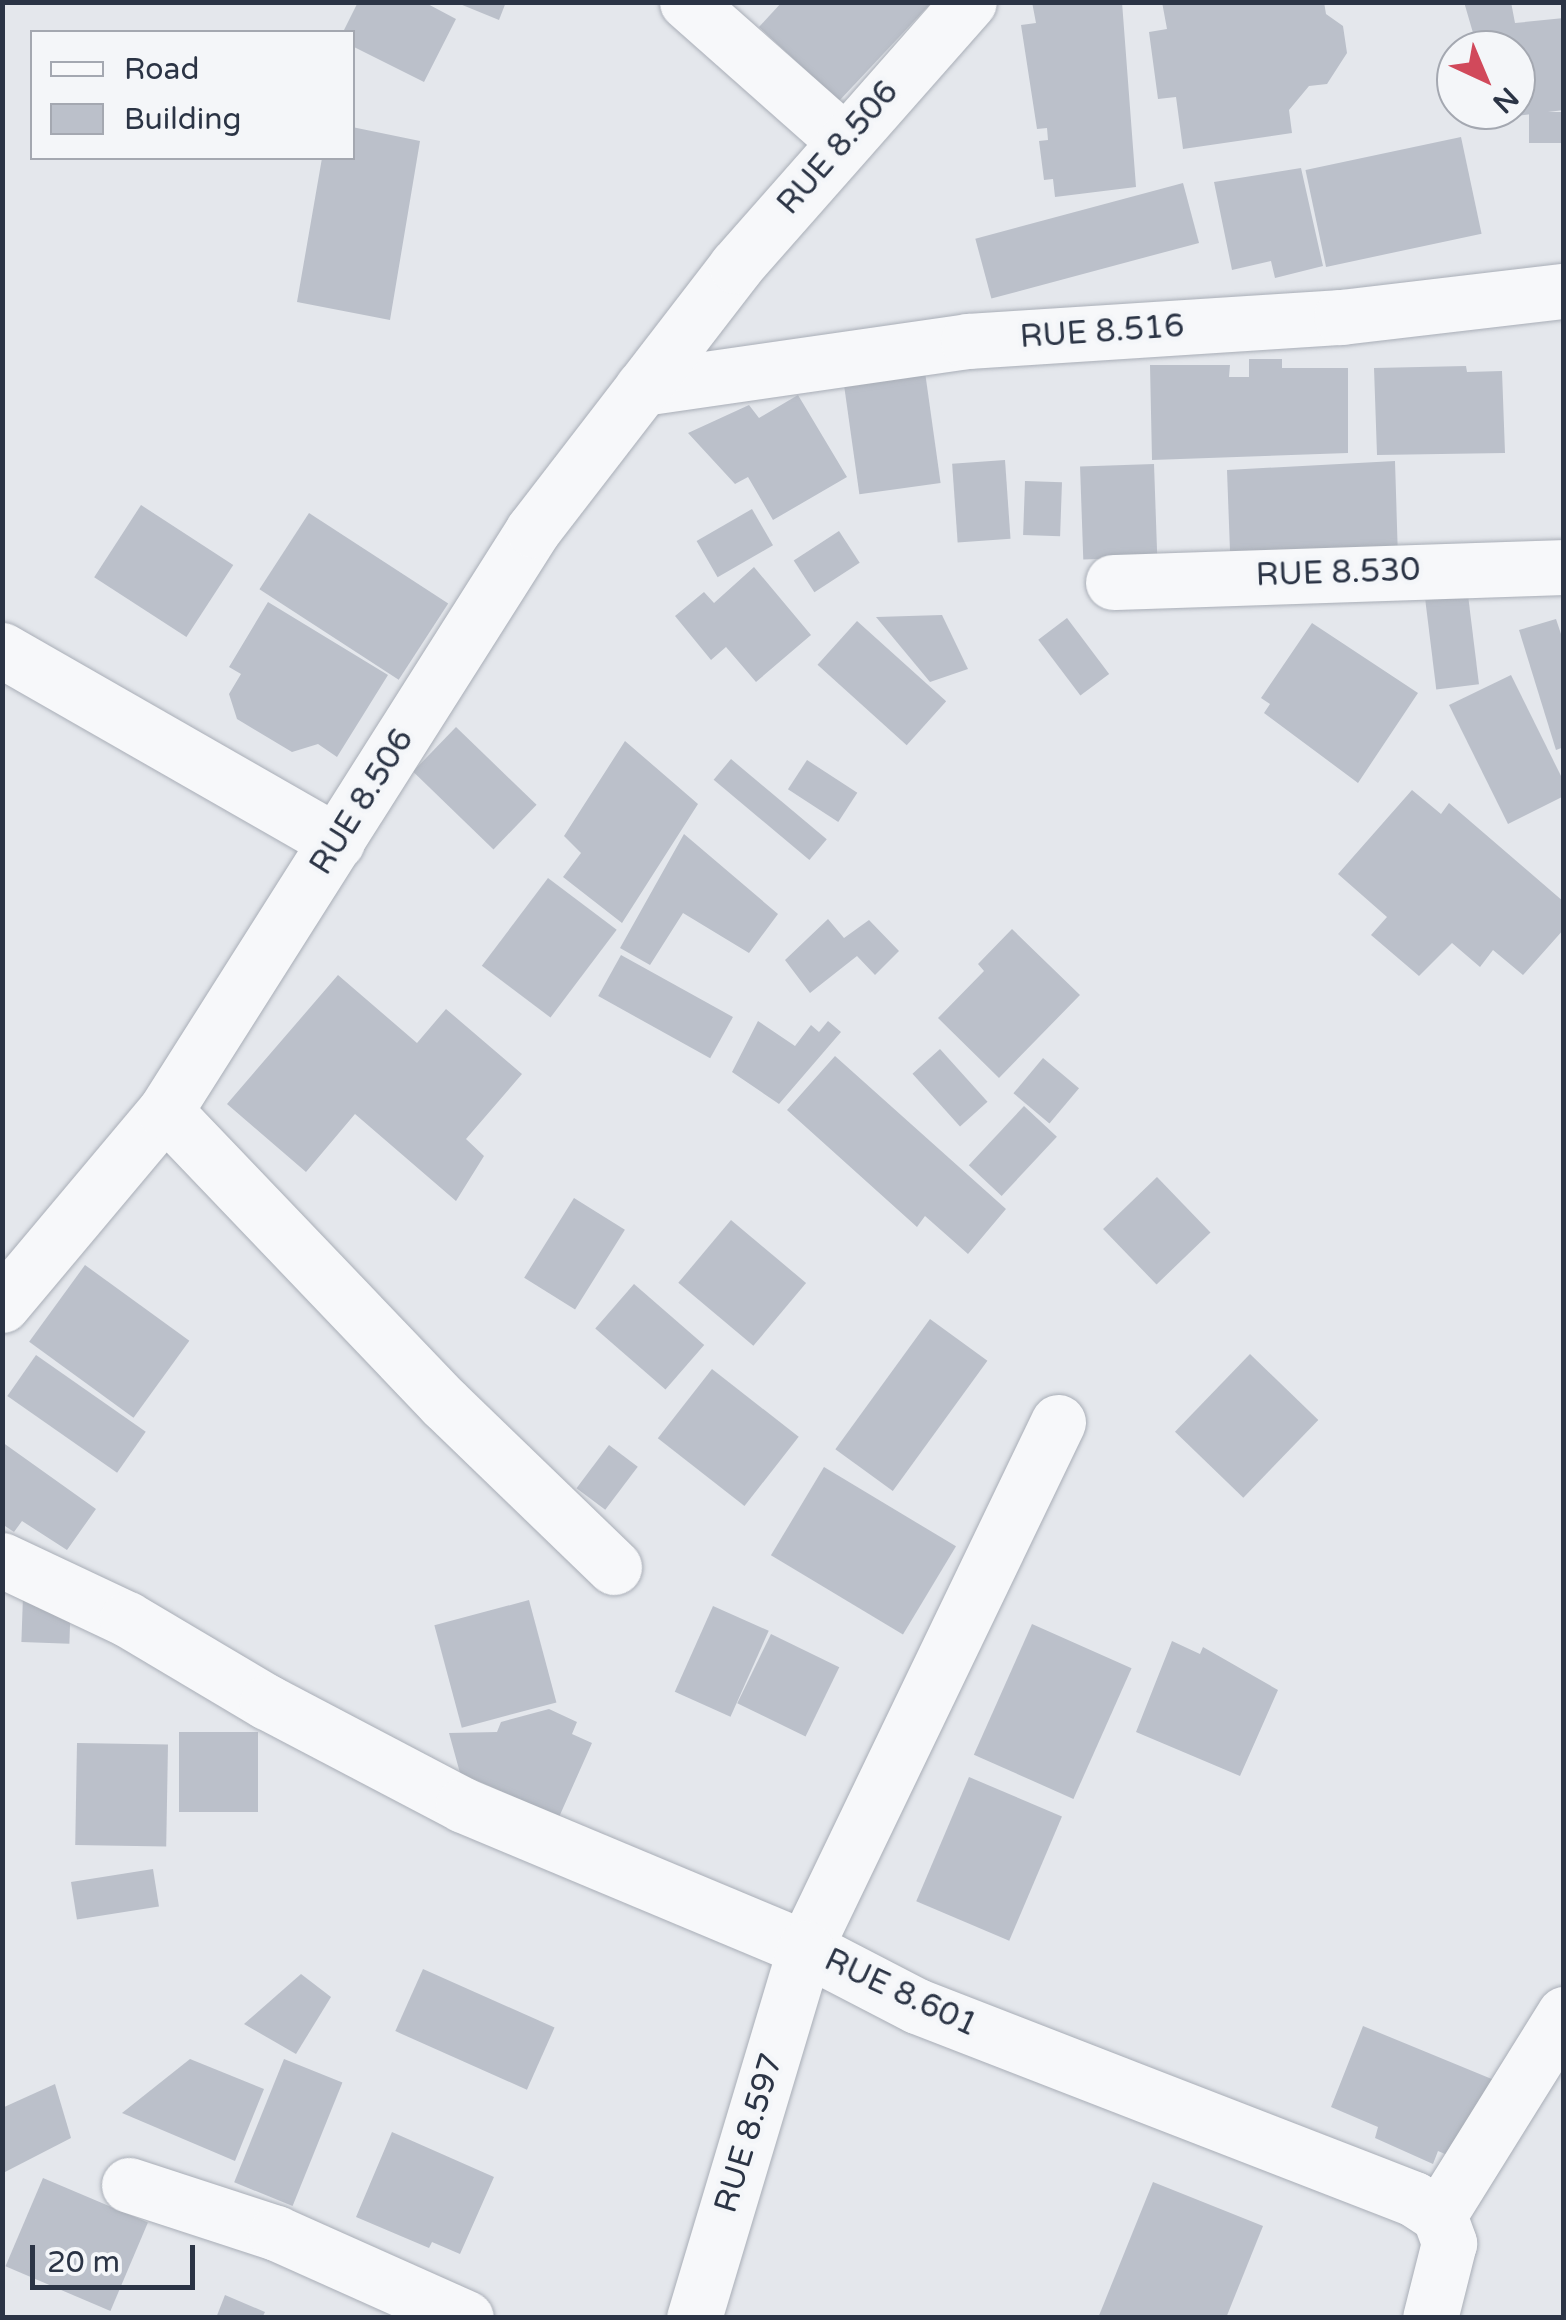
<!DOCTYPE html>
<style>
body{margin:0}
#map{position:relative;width:1566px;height:2320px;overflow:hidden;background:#e4e7ec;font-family:"Varela Round",sans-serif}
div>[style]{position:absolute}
.building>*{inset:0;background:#bbc0ca;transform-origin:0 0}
.roads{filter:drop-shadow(0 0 2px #a9aeb7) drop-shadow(0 0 2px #a9aeb7)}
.minor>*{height:55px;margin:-27.5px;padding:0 27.5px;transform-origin:27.5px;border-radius:27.5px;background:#f7f8fa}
span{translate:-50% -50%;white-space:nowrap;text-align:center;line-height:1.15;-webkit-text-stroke:9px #f4f6f9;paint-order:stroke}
.street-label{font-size:32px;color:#2b3445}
.frame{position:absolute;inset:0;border:5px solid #2b3445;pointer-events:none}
.legend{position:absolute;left:30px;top:30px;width:325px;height:130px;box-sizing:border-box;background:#f4f6f9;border:2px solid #a4a8b1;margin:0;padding:12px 18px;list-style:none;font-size:30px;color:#2b3445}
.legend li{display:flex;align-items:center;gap:20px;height:50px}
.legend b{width:50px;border:2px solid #a4a8b1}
.north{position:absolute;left:1436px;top:30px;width:100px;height:100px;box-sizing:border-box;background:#f4f6f9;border:2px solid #a4a8b1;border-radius:50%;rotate:136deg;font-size:28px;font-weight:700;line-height:40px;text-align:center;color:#2b3445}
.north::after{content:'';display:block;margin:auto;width:35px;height:45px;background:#d1495b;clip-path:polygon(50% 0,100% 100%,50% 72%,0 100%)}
.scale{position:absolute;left:30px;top:2245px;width:165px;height:45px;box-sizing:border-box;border:5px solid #2b3445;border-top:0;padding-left:12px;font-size:30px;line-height:35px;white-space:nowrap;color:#2b3445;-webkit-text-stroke:8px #f4f6f9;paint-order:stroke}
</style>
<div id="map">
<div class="building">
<div style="clip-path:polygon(358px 2px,424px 2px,456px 19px,424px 82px,352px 46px,352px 32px,343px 32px)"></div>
<div style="clip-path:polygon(455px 2px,506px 2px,499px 20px)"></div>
<div style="clip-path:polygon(782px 2px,932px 2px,839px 101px,759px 27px)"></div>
<div style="clip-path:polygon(1032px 2px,1122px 2px,1136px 187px,1055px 197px,1053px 179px,1044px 180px,1039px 141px,1048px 140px,1047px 128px,1037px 129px,1021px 25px,1036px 23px)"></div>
<div style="clip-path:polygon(1162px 2px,1324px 2px,1326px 14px,1343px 26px,1347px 53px,1327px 84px,1309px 86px,1289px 110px,1292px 133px,1183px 149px,1176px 97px,1158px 99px,1149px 32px,1167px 29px)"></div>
<div style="clip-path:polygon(1464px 2px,1511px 2px,1515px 23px,1564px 18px,1564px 110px,1484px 120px,1483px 110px,1516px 110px,1516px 50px,1478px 50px)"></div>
<div style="left:1564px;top:112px;width:31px;height:35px;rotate:90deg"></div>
<div style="clip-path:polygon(352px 127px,420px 141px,390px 320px,297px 302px,322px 158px,352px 158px)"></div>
<div style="left:1461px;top:137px;width:99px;height:159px;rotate:78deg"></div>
<div style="clip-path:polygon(1301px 168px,1323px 266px,1275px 278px,1271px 261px,1232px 270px,1214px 182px)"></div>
<div style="left:1183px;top:183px;width:62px;height:215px;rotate:75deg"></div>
<div style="clip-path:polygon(1249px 359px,1282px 359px,1282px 368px,1348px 368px,1348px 453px,1152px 460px,1150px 365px,1230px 365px,1229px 377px,1249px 377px)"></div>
<div style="clip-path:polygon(1466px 366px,1467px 372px,1502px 371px,1505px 453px,1377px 455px,1374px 368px)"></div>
<div style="left:925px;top:372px;width:112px;height:82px;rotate:82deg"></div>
<div style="clip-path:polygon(798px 395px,847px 477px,773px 520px,748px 477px,735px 484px,688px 433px,749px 405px,759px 418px)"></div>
<div style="left:1005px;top:460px;width:79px;height:53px;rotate:86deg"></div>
<div style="clip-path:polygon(1395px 461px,1398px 559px,1230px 551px,1227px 470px)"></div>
<div style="left:1154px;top:464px;width:93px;height:74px;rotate:88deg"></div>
<div style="left:1025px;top:481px;width:37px;height:54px;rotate:2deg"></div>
<div style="left:141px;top:505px;width:110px;height:86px;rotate:33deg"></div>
<div style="left:752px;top:509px;width:42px;height:64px;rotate:60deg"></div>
<div style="left:309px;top:513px;width:166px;height:91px;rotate:33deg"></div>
<div style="left:839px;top:531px;width:38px;height:54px;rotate:57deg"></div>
<div style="clip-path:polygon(754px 567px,811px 635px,756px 682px,726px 647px,711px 660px,675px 616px,704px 592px,714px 603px)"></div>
<div style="left:1468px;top:595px;width:90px;height:43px;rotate:83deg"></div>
<div style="clip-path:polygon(268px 602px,388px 675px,337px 757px,318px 744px,292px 752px,237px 719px,229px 694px,241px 674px,229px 667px)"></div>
<div style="clip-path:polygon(942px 615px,968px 669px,930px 682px,876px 617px)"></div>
<div style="left:1067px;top:618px;width:70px;height:36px;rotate:53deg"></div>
<div style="clip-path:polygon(1556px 619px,1564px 643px,1564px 747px,1556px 750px,1519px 630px)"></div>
<div style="left:857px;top:621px;width:120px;height:59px;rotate:42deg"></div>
<div style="clip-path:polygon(1312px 623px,1418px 693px,1358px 783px,1264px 713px,1270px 704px,1261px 698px)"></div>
<div style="clip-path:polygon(1511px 675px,1564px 782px,1564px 796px,1508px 824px,1449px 705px)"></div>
<div style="left:456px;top:727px;width:112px;height:62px;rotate:44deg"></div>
<div style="clip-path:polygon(625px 741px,698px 804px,622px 923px,563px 877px,581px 853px,564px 836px)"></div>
<div style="left:731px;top:759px;width:125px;height:27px;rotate:40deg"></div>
<div style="left:807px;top:760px;width:60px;height:35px;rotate:33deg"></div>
<div style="clip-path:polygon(1412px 790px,1441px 814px,1449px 803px,1564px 902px,1564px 929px,1523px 975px,1493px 950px,1480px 967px,1452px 943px,1419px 976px,1371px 935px,1387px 917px,1338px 874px)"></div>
<div style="clip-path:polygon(684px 834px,778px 914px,749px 953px,683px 913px,650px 965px,620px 948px)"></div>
<div style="left:548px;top:878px;width:86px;height:110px;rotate:37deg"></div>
<div style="clip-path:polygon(828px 919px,844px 938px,869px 920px,899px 951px,875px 975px,857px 956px,810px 993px,785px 960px)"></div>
<div style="clip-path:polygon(1012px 929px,1080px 995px,999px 1078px,938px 1018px,984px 971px,978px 964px)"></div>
<div style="left:621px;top:955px;width:128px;height:47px;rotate:29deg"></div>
<div style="clip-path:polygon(338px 975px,417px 1043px,446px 1009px,522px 1074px,466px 1139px,484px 1156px,456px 1201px,355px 1114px,306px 1172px,227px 1104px)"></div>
<div style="clip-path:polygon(758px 1021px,795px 1046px,811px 1025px,819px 1032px,828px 1021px,841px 1032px,779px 1104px,732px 1072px)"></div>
<div style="left:940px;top:1049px;width:71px;height:37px;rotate:48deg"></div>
<div style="clip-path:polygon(835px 1056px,1006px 1209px,968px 1254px,925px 1216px,917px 1227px,787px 1110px)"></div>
<div style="left:1043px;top:1058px;width:47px;height:46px;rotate:40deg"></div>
<div style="left:1024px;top:1106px;width:45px;height:81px;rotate:43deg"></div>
<div style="left:1157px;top:1177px;width:77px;height:75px;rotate:46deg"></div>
<div style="left:574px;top:1198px;width:60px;height:94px;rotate:32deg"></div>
<div style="left:731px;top:1220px;width:98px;height:82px;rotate:40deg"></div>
<div style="left:85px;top:1265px;width:129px;height:95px;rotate:36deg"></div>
<div style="left:634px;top:1284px;width:93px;height:59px;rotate:41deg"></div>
<div style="left:930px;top:1319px;width:71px;height:161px;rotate:36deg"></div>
<div style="left:1250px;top:1354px;width:95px;height:108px;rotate:44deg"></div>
<div style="left:36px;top:1355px;width:134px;height:50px;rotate:35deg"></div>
<div style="left:712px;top:1369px;width:110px;height:88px;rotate:38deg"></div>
<div style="clip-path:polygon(2px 1442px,96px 1509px,67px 1550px,22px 1521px,14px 1532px,2px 1524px)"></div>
<div style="left:609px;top:1445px;width:36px;height:54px;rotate:37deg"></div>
<div style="left:824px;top:1467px;width:154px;height:103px;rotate:31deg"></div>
<div style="left:23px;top:1596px;width:48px;height:46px;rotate:2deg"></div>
<div style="left:529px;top:1600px;width:106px;height:98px;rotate:75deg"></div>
<div style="left:713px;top:1606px;width:61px;height:94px;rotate:24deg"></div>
<div style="left:1032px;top:1624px;width:109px;height:143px;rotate:24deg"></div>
<div style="left:771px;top:1634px;width:76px;height:77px;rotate:26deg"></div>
<div style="clip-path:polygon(1172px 1641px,1200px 1654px,1203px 1647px,1278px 1690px,1240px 1776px,1136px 1732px)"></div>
<div style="clip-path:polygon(549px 1709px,577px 1722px,572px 1734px,592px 1743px,559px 1817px,460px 1773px,449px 1733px,497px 1732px,501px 1722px)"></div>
<div style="left:179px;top:1732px;width:79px;height:80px"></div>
<div style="left:77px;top:1743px;width:91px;height:102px;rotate:1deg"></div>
<div style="left:969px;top:1777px;width:101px;height:135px;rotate:23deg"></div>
<div style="left:153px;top:1869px;width:38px;height:83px;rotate:81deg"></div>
<div style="left:423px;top:1969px;width:144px;height:68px;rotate:24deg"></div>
<div style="clip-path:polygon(301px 1974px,331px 1997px,296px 2054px,244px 2024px)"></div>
<div style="clip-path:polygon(1363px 2026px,1499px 2082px,1466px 2163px,1438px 2151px,1433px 2164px,1375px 2138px,1378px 2127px,1331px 2107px)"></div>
<div style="clip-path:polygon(190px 2059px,264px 2089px,235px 2161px,122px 2113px)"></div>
<div style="left:284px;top:2059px;width:63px;height:133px;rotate:22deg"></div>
<div style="clip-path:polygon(55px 2084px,71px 2138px,5px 2172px,2px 2108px)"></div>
<div style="clip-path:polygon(392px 2132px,494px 2177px,460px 2254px,432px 2242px,429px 2248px,356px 2217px)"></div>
<div style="left:43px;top:2178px;width:114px;height:96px;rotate:23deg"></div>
<div style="clip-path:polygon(1153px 2182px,1263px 2226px,1226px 2318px,1098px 2318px)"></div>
<div style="clip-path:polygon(225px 2295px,265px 2312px,262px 2318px,216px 2318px)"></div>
</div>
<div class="roads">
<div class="minor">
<div style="left:687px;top:2px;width:210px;rotate:41.5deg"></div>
<div style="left:642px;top:388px;width:329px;rotate:-8.2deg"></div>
<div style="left:968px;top:341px;width:374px;rotate:-3.7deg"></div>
<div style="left:1341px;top:317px;width:225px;rotate:-6.7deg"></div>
<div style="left:1113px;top:582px;width:451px;rotate:-1.9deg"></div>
<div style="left:2px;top:650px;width:386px;rotate:29.8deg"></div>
<div style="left:2px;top:1305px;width:253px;rotate:-50deg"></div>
<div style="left:1058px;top:1422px;width:584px;rotate:115.69deg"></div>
<div style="left:805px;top:1948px;width:126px;rotate:27.4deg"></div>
<div style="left:917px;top:2006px;width:533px;rotate:21.22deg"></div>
<div style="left:1414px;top:2199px;width:30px;rotate:33deg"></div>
<div style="left:1439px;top:2215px;width:30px;rotate:70deg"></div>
<div style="left:1449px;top:2243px;width:77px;rotate:104.2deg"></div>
<div style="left:2px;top:1560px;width:138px;rotate:25.3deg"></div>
<div style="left:127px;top:1619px;width:163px;rotate:30.7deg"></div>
<div style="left:267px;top:1702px;width:221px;rotate:27.7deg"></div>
<div style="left:463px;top:1805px;width:371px;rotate:22.7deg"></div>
<div style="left:805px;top:1948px;width:386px;rotate:106.7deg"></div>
<div style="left:614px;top:1567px;width:235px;rotate:-136deg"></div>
<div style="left:445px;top:1404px;width:405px;rotate:-133.7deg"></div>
<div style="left:165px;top:1111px;width:688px;rotate:-57.65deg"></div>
<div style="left:533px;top:530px;width:333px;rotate:-52.4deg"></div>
<div style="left:736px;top:266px;width:352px;rotate:-48.6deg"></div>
<div style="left:129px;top:2185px;width:155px;rotate:18.1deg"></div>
<div style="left:276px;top:2233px;width:208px;rotate:24.1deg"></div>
<div style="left:1439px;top:2215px;width:237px;rotate:-58.1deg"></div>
</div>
</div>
<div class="street-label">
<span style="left:838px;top:148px;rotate:-49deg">RUE 8.506</span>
<span style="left:1102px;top:332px;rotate:-4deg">RUE 8.516</span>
<span style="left:1338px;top:573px;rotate:-2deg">RUE 8.530</span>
<span style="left:362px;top:802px;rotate:-58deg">RUE 8.506</span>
<span style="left:901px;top:1993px;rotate:25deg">RUE 8.601</span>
<span style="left:749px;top:2133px;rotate:-73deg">RUE 8.597</span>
</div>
<div class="frame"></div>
<ul class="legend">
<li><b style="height:12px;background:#f7f8fa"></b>Road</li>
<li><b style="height:28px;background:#bbc0ca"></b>Building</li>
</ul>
<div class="north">N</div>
<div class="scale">20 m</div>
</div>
